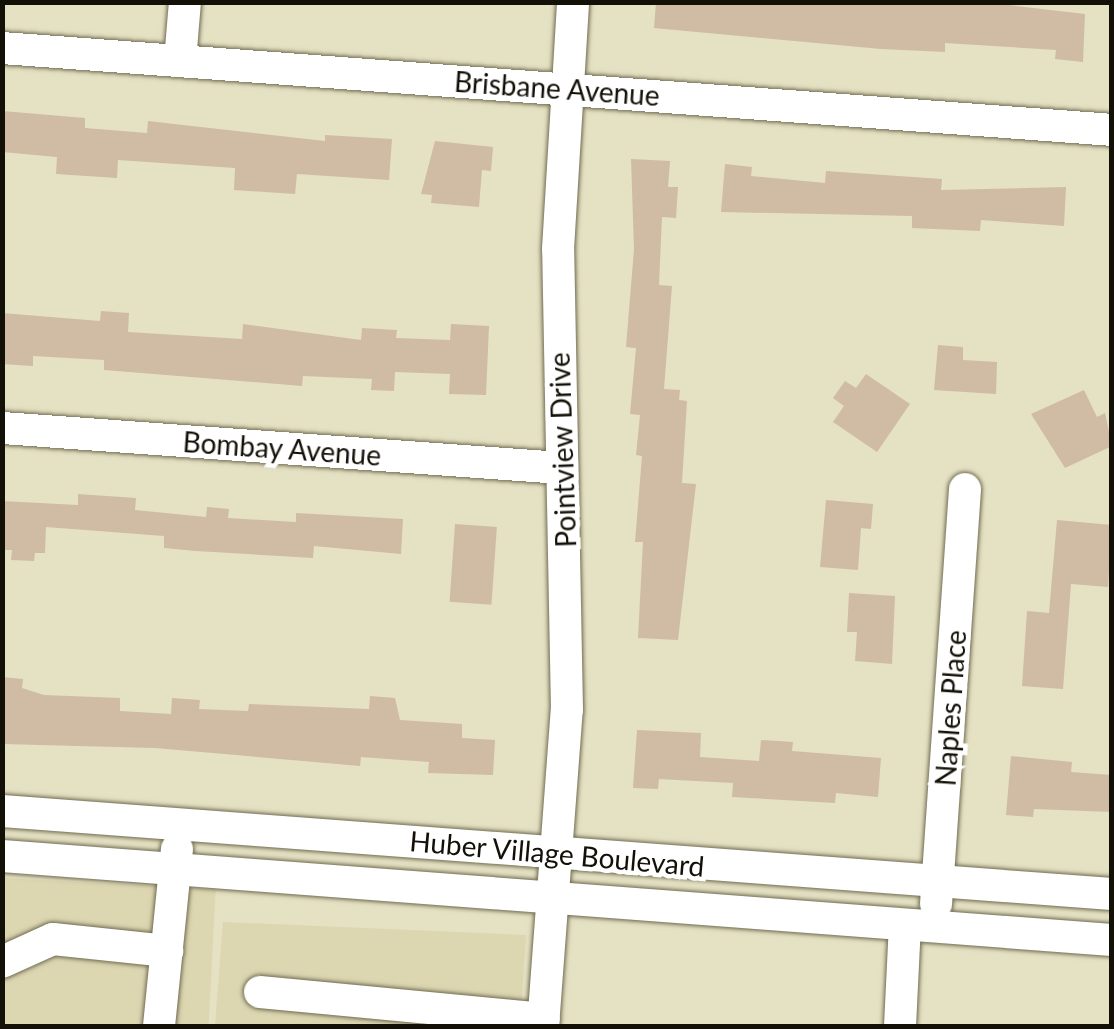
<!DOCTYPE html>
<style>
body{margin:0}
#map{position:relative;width:1114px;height:1029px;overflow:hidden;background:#e5e1c3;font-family:Lato,sans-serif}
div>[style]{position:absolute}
.built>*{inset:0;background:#dcd6b1;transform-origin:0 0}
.building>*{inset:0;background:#d0bba4;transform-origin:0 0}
.roads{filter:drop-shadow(0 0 2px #716c52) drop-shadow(0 0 2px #716c52)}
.minor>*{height:32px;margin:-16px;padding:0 16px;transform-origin:16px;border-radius:16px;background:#fff}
span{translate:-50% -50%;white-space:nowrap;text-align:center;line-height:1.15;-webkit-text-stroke:9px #fff;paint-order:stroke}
.street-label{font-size:28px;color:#131107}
.frame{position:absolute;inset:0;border:5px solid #131107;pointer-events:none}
</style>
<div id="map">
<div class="built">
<div style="left:2px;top:878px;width:214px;height:148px;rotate:3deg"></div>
<div style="clip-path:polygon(223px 922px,526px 935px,520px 1026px,215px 1026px)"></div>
</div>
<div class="building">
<div style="clip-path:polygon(656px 2px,983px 2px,1085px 14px,1083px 62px,1055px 59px,1056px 50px,945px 43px,945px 52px,881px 49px,654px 28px)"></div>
<div style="clip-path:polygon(2px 111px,85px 118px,85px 128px,147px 133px,148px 121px,325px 141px,325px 135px,392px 139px,389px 180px,297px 174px,295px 194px,234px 190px,235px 168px,118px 160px,117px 178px,56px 174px,57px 157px,2px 152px)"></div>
<div style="clip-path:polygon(435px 141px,493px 147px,491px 171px,482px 170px,479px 207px,431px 203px,432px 195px,421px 194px)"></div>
<div style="clip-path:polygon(631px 159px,670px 161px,668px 187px,678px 187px,676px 218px,662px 217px,659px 285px,672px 286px,664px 389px,680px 390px,679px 400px,687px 401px,682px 483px,696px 484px,678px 640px,638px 638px,643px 542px,635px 542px,642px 456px,636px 455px,640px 415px,630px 414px,636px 348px,626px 347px,634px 249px)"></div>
<div style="clip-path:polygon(725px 164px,752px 167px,751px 176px,825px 183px,826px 171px,942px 179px,941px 190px,1066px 187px,1064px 226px,981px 220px,980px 231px,912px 228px,912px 216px,721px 212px)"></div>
<div style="clip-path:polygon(101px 311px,129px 313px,128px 332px,242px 339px,243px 324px,361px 340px,362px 328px,397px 330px,396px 338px,450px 340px,451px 324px,489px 326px,486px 395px,449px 394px,450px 374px,395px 372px,394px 391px,371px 390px,372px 379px,303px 376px,302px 386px,104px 370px,104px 360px,33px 356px,33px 366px,2px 364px,2px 313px,100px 321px)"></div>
<div style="clip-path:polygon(938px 345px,963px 347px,963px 360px,997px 362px,996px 394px,934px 390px)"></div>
<div style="clip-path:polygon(866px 374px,910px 404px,877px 452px,833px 422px,844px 406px,833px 398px,845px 381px,856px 388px)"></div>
<div style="clip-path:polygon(1084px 390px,1097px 417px,1105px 413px,1112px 446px,1065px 468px,1031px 414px)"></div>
<div style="clip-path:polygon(78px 494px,136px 498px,135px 510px,206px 517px,207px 507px,229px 509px,228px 518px,296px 522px,296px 513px,403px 519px,401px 554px,314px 546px,313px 558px,196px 551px,164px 548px,164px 536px,46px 527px,45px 553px,35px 553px,34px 561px,11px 560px,12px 550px,2px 550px,2px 501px,78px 505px)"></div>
<div style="clip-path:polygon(826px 500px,873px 504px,871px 529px,861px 528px,858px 570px,820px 567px)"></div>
<div style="clip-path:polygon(1057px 520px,1112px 525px,1108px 587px,1071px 584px,1063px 689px,1022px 686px,1027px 611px,1049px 613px)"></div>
<div style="left:455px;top:524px;width:42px;height:78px;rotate:4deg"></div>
<div style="clip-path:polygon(849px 593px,895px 596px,892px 664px,855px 661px,857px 632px,847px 632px)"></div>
<div style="clip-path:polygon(2px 677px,23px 679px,22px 688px,44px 695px,120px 698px,120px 711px,171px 714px,172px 698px,200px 700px,199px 709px,248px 711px,249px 704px,369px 709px,370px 696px,395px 698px,400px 720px,462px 724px,462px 738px,495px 740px,493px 775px,428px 773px,429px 762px,361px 757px,360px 766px,155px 748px,2px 744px)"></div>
<div style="clip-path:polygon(637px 730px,701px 733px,700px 757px,759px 761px,761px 740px,793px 742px,792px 751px,881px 758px,878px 797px,836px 793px,835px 803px,732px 797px,733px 783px,659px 779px,658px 789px,633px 788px)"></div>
<div style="clip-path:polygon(1011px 756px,1072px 762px,1071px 772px,1112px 775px,1112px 812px,1034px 809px,1033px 817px,1006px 815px)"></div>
</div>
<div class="roads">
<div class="minor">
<div style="left:2px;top:48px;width:1113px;rotate:4.22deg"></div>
<div style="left:180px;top:61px;width:59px;rotate:-85.2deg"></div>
<div style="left:2px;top:428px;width:561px;rotate:4.09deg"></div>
<div style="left:2px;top:811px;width:1113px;rotate:4.28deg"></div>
<div style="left:2px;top:856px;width:1113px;rotate:4.33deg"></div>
<div style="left:936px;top:904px;width:416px;rotate:-86deg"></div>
<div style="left:2px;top:962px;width:56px;rotate:-24.3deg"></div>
<div style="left:53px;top:939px;width:115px;rotate:6deg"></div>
<div style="left:260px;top:992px;width:285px;rotate:5.4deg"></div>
<div style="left:159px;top:1026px;width:178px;rotate:-84.2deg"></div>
<div style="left:543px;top:1026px;width:317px;rotate:-85.7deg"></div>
<div style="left:567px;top:710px;width:461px;rotate:-91.1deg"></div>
<div style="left:558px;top:249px;width:247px;rotate:-86.5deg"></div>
<div style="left:900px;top:1026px;width:101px;rotate:-87.2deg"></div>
</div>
</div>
<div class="street-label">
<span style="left:557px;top:88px;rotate:4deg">Brisbane Avenue</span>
<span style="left:282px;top:448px;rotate:4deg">Bombay Avenue</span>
<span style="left:562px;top:450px;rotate:-92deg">Pointview Drive</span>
<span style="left:950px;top:708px;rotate:-86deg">Naples Place</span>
<span style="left:557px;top:853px;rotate:5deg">Huber Village Boulevard</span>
</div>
<div class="frame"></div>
</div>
